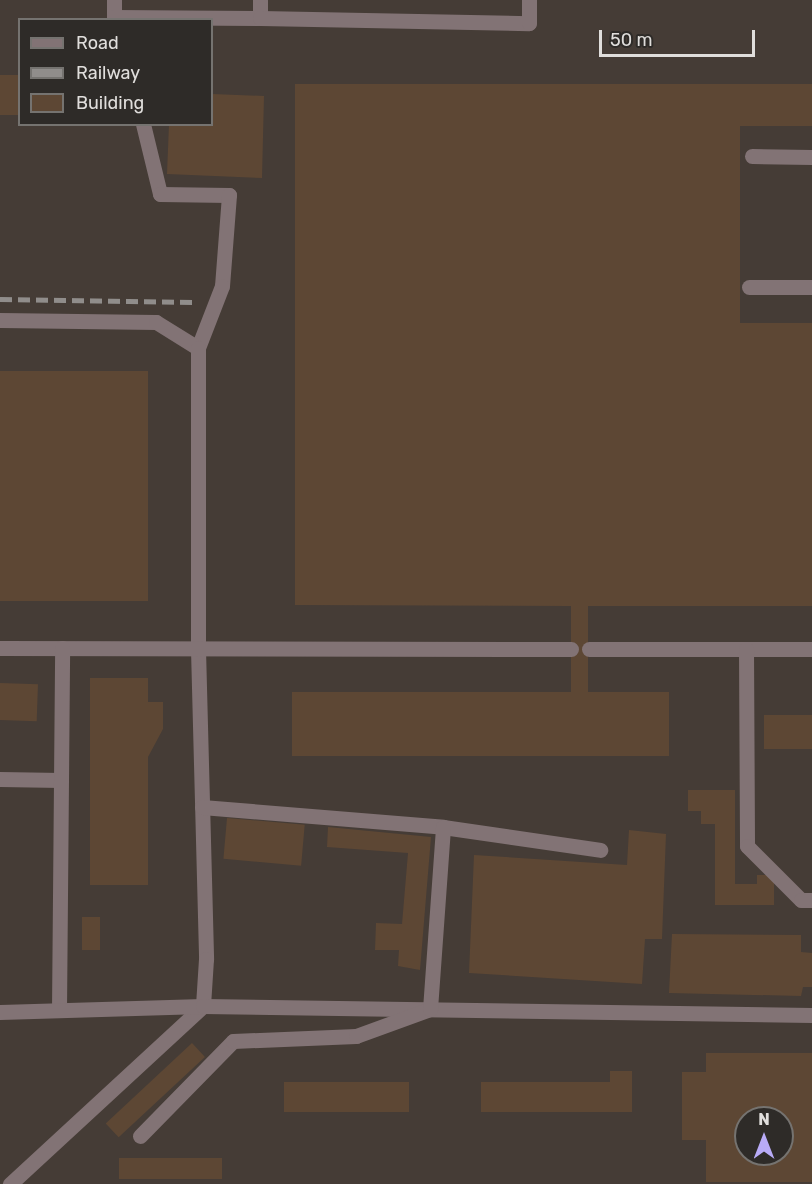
<!DOCTYPE html>
<style>
body{margin:0}
#map{position:relative;width:812px;height:1184px;overflow:hidden;background:#383532;font-family:Rubik,sans-serif}
div>[style]{position:absolute}
.built>*{inset:0;background:#453c36}
.building>*{inset:0;background:#5d4734;transform-origin:0 0}
.minor>*{height:15px;margin:-7.5px;padding:0 7.5px;transform-origin:7.5px;border-radius:7.5px;background:#827375}
.rail>*{height:4.5px;margin-top:-2.25px;transform-origin:0;background:repeating-linear-gradient(90deg,#908d8b 0 12px,transparent 0 18px)}
span{translate:-50% -50%;white-space:nowrap;text-align:center;line-height:1.15;-webkit-text-stroke:6px #2e2b28;paint-order:stroke}
.legend{position:absolute;left:18px;top:18px;width:195px;height:108px;box-sizing:border-box;background:#2e2b28;border:2px solid #757370;margin:0;padding:8px 10px;list-style:none;font-size:18px;color:#e0dedc}
.legend li{display:flex;align-items:center;gap:12px;height:30px}
.legend b{width:30px;border:2px solid #757370}
.north{position:absolute;left:734px;top:1106px;width:60px;height:60px;box-sizing:border-box;background:#2e2b28;border:2px solid #757370;border-radius:50%;rotate:0deg;font-size:16px;font-weight:700;line-height:24px;text-align:center;color:#e0dedc}
.north::after{content:'';display:block;margin:auto;width:21px;height:27px;background:#b8abf7;clip-path:polygon(50% 0,100% 100%,50% 72%,0 100%)}
.scale{position:absolute;left:599px;top:30px;width:156px;height:27px;box-sizing:border-box;border:3px solid #e0dedc;border-top:0;padding-left:8px;font-size:18px;line-height:21px;white-space:nowrap;color:#e0dedc;-webkit-text-stroke:4px #2e2b28;paint-order:stroke}
</style>
<div id="map">
<div class="built">
<div style="clip-path:polygon(evenodd,0 0,812px 0,812px 1184px,0 1184px,0 0,20px 20px,212px 20px,212px 124px,20px 124px,20px 20px,0 0,746px 1118px,782px 1118px,782px 1154px,746px 1154px,746px 1118px)"></div>
</div>
<div class="building">
<div style="left:0;top:75px;width:20px;height:40px"></div>
<div style="clip-path:polygon(295px 84px,812px 84px,812px 126px,740px 126px,740px 323px,812px 323px,812px 606px,588px 606px,588px 692px,669px 692px,669px 756px,292px 756px,292px 692px,571px 692px,571px 606px,295px 605px)"></div>
<div style="clip-path:polygon(212px 94px,264px 96px,262px 178px,167px 174px,169px 124px,212px 124px)"></div>
<div style="left:0;top:371px;width:148px;height:230px"></div>
<div style="clip-path:polygon(90px 678px,148px 678px,148px 702px,163px 702px,163px 729px,148px 757px,148px 885px,90px 885px)"></div>
<div style="left:0;top:683px;width:38px;height:37px;rotate:2deg"></div>
<div style="left:764px;top:715px;width:48px;height:34px"></div>
<div style="clip-path:polygon(688px 790px,735px 790px,735px 884px,757px 884px,757px 875px,774px 875px,774px 905px,715px 905px,715px 824px,701px 824px,701px 811px,688px 811px)"></div>
<div style="left:227px;top:818px;width:78px;height:41px;rotate:5deg"></div>
<div style="clip-path:polygon(328px 827px,431px 837px,420px 970px,398px 966px,399px 950px,375px 950px,376px 923px,402px 924px,408px 853px,327px 847px)"></div>
<div style="clip-path:polygon(629px 830px,666px 834px,662px 939px,645px 939px,642px 984px,469px 973px,474px 855px,627px 865px)"></div>
<div style="left:82px;top:917px;width:18px;height:33px"></div>
<div style="clip-path:polygon(672px 934px,801px 935px,801px 952px,812px 953px,812px 987px,803px 987px,801px 996px,669px 993px)"></div>
<div style="left:192px;top:1043px;width:19px;height:118px;rotate:47deg"></div>
<div style="clip-path:polygon(evenodd,706px 1053px,812px 1053px,812px 1182px,706px 1182px,706px 1140px,682px 1140px,682px 1072px,706px 1072px,706px 1053px,746px 1118px,782px 1118px,782px 1154px,746px 1154px,746px 1118px)"></div>
<div style="clip-path:polygon(610px 1071px,632px 1071px,632px 1112px,481px 1112px,481px 1082px,610px 1082px)"></div>
<div style="left:284px;top:1082px;width:125px;height:30px"></div>
<div style="left:119px;top:1158px;width:103px;height:21px"></div>
</div>
<div class="minor">
<div style="left:114px;top:0;width:17px;rotate:90deg"></div>
<div style="left:114px;top:17px;width:146px;rotate:0.4deg"></div>
<div style="left:260px;top:0;width:18px;rotate:90deg"></div>
<div style="left:260px;top:18px;width:269px;rotate:1.1deg"></div>
<div style="left:529px;top:23px;width:23px;rotate:-90deg"></div>
<div style="left:143px;top:124px;width:72px;rotate:76.3deg"></div>
<div style="left:160px;top:194px;width:69px;rotate:0.8deg"></div>
<div style="left:229px;top:195px;width:91px;rotate:94.4deg"></div>
<div style="left:222px;top:286px;width:66px;rotate:111.2deg"></div>
<div style="left:752px;top:156px;width:60px;rotate:1deg"></div>
<div style="left:749px;top:287px;width:63px"></div>
<div style="left:0;top:320px;width:156px;rotate:0.7deg"></div>
<div style="left:156px;top:322px;width:49px;rotate:31.8deg"></div>
<div style="left:198px;top:348px;width:301px;rotate:90deg"></div>
<div style="left:198px;top:649px;width:310px;rotate:88.5deg"></div>
<div style="left:206px;top:959px;width:47px;rotate:93.7deg"></div>
<div style="left:203px;top:1006px;width:263px;rotate:137.3deg"></div>
<div style="left:0;top:648px;width:571px;rotate:0.1deg"></div>
<div style="left:589px;top:649px;width:223px"></div>
<div style="left:746px;top:649px;width:197px;rotate:89.7deg"></div>
<div style="left:747px;top:846px;width:76px;rotate:45deg"></div>
<div style="left:801px;top:900px;width:11px"></div>
<div style="left:0;top:779px;width:61px;rotate:0.9deg"></div>
<div style="left:202px;top:807px;width:242px;rotate:4.7deg"></div>
<div style="left:443px;top:827px;width:159px;rotate:8.3deg"></div>
<div style="left:59px;top:1010px;width:362px;rotate:-89.5deg"></div>
<div style="left:0;top:1012px;width:203px;rotate:-1.7deg"></div>
<div style="left:203px;top:1006px;width:609px;rotate:0.85deg"></div>
<div style="left:140px;top:1136px;width:133px;rotate:-45.6deg"></div>
<div style="left:233px;top:1041px;width:123px;rotate:-2.3deg"></div>
<div style="left:356px;top:1036px;width:79px;rotate:-20deg"></div>
<div style="left:430px;top:1009px;width:182px;rotate:-85.9deg"></div>
</div>
<div class="rail">
<div style="left:0;top:299px;width:193px;rotate:0.9deg"></div>
</div>
<ul class="legend">
<li><b style="height:8px;background:#827375"></b>Road</li>
<li><b style="height:8px;background:#908d8b"></b>Railway</li>
<li><b style="height:16px;background:#5d4734"></b>Building</li>
</ul>
<div class="north">N</div>
<div class="scale">50 m</div>
</div>
